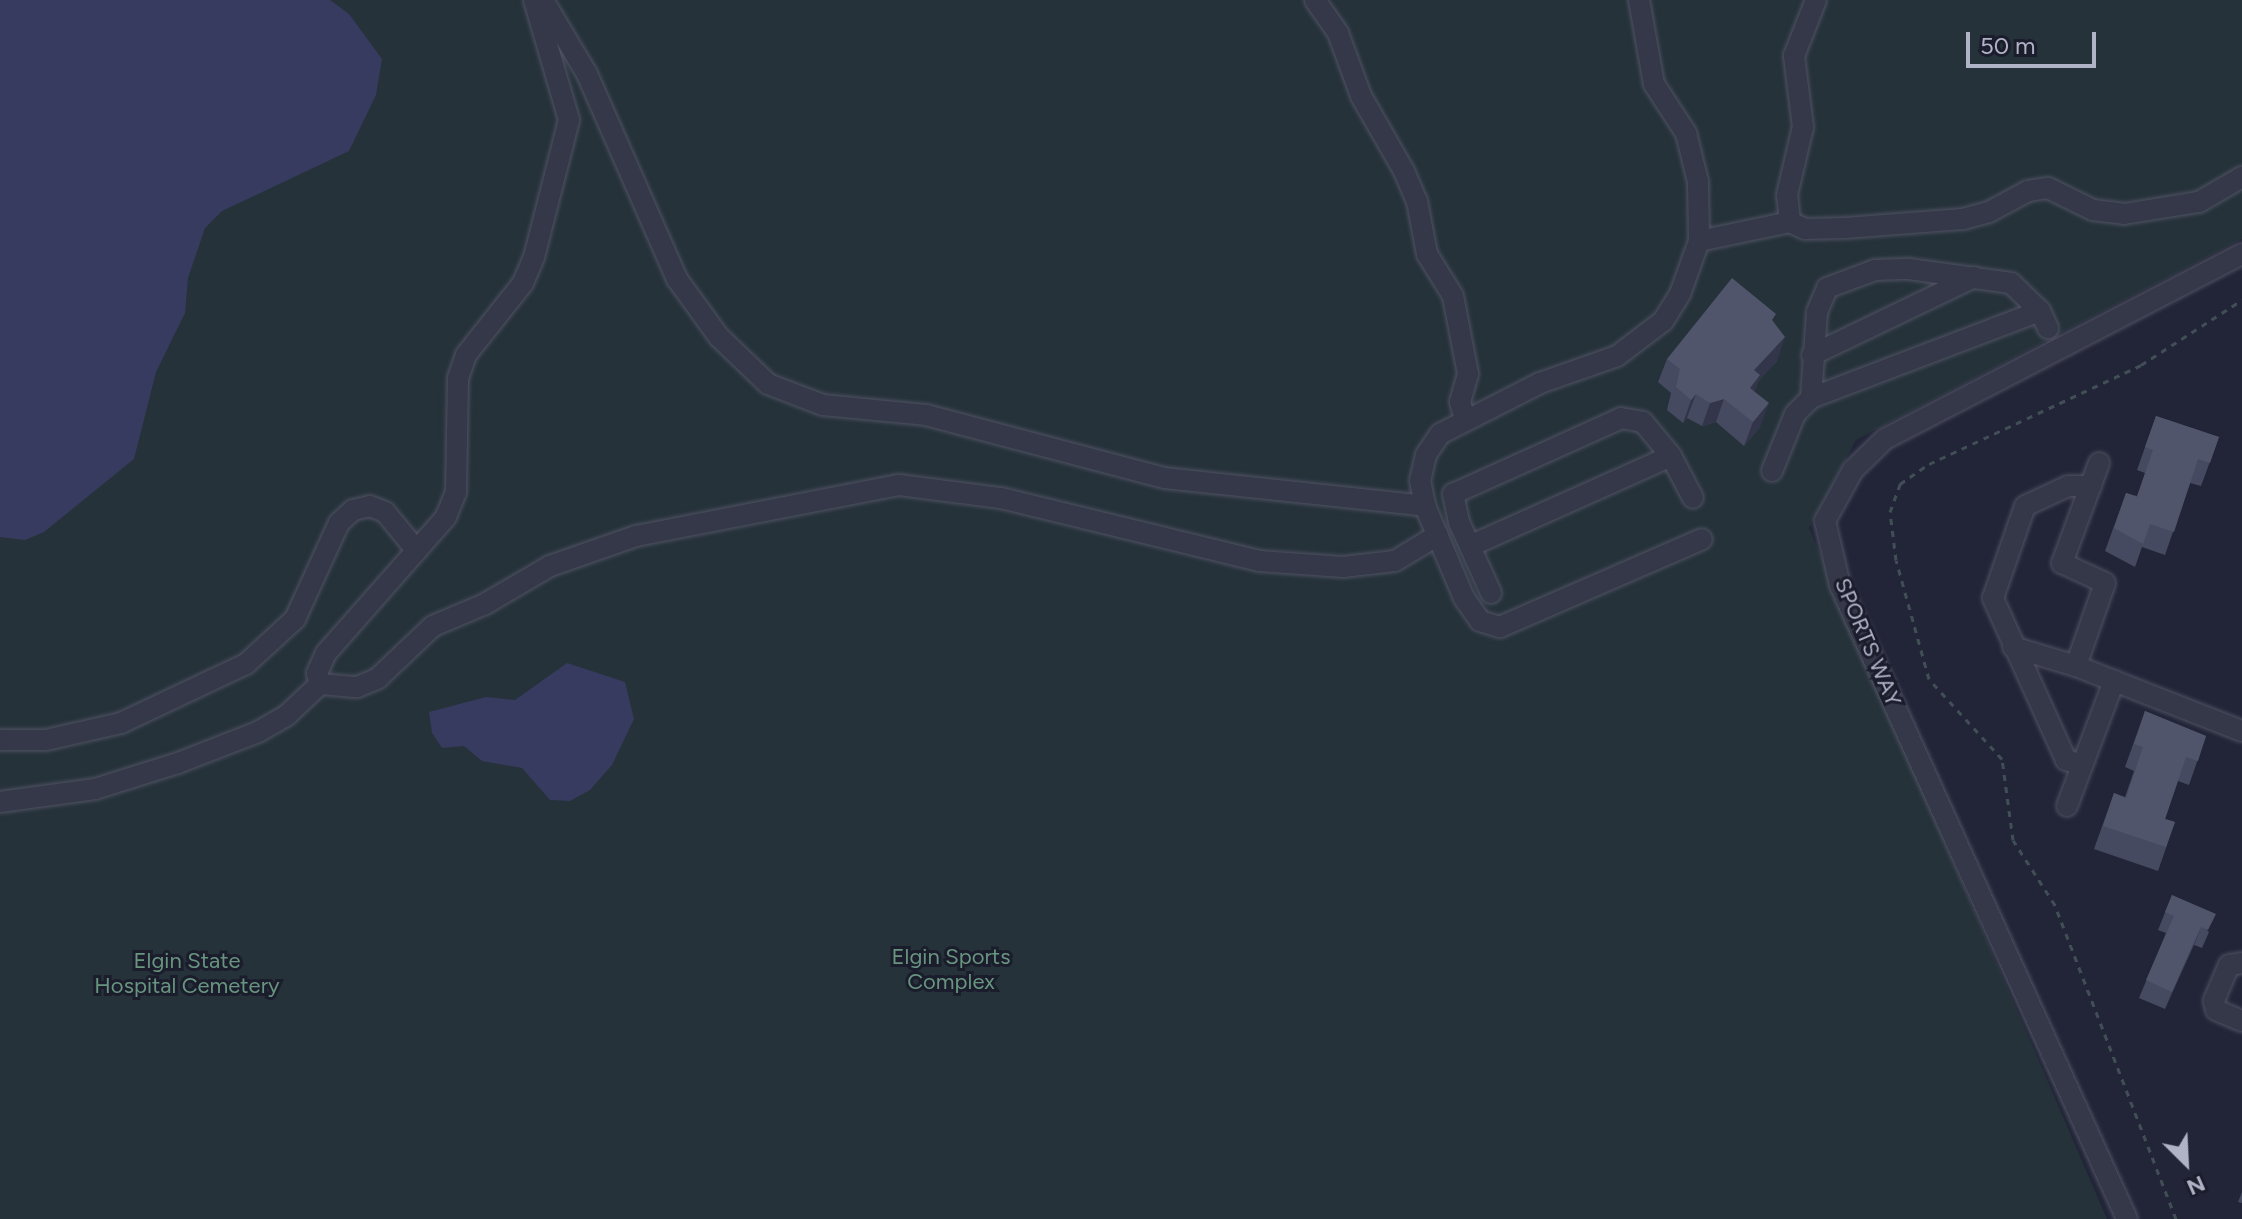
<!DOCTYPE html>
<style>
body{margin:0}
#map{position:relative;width:2242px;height:1219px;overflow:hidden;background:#222538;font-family:Figtree,sans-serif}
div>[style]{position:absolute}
.green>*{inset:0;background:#25323a}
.water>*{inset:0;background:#363b5f}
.path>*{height:3px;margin-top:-1.5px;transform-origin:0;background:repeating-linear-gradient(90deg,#414e56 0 6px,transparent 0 12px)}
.roads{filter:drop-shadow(0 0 2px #505263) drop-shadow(0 0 2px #505263)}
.minor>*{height:20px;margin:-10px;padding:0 10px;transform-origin:10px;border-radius:10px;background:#353848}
.wall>*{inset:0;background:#464a60}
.shaded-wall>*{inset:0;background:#33364b}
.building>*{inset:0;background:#51556b}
span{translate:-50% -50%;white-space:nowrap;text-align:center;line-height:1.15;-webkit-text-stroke:6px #1b1d2d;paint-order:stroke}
.street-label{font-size:22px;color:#b0b2c5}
.park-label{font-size:22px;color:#68957f}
.north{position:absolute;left:2146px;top:1123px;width:80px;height:80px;-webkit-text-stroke:6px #1b1d2d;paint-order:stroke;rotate:156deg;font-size:22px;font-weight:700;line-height:32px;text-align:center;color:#b0b2c5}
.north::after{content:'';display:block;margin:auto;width:28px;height:36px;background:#b0b2c5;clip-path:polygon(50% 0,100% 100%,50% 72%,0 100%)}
.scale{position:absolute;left:1966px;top:32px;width:130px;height:36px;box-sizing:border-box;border:4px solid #b0b2c5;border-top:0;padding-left:10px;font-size:24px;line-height:28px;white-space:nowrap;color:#b0b2c5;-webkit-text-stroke:6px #1b1d2d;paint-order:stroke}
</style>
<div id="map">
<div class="green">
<div style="clip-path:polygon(0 0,2242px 0,2242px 239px,1856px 440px,1809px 528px,2107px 1219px,0 1219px)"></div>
</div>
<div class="water">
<div style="clip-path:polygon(0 0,330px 0,349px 14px,382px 59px,376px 95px,349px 151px,222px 211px,205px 228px,188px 278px,185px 313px,156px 372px,134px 459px,44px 532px,25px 540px,0 537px)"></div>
<div style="clip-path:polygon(567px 663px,625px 682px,634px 719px,612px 765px,590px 790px,570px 801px,550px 800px,522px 768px,482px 761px,464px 746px,442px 748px,432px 733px,429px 712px,486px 697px,515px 700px)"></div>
</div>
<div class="path">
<div style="left:2176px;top:1219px;width:337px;rotate:-111.1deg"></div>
<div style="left:2055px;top:905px;width:77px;rotate:-122.9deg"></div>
<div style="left:2013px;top:840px;width:82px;rotate:-97.7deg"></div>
<div style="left:2002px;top:759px;width:108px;rotate:-132.4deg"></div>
<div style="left:1929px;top:679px;width:123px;rotate:-105.5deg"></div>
<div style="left:1896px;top:560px;width:48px;rotate:-97.1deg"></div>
<div style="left:1890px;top:512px;width:30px;rotate:-70deg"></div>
<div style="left:1900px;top:484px;width:35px;rotate:-35deg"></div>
<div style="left:1929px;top:464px;width:234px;rotate:-25deg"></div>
<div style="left:2141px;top:365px;width:120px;rotate:-32.8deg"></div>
</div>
<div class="roads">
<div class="minor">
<div style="left:534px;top:0;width:125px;rotate:73.7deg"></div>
<div style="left:569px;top:120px;width:141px;rotate:104.3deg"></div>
<div style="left:534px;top:257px;width:28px;rotate:113deg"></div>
<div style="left:523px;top:283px;width:92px;rotate:128.4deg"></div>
<div style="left:466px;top:355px;width:24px;rotate:109deg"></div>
<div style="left:458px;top:378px;width:114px;rotate:91deg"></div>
<div style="left:456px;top:492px;width:27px;rotate:112deg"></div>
<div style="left:446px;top:517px;width:181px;rotate:131.4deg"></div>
<div style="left:326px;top:653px;width:22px;rotate:114deg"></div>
<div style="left:317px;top:673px;width:11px;rotate:75deg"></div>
<div style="left:320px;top:684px;width:37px;rotate:5deg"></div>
<div style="left:357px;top:687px;width:22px;rotate:-22deg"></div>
<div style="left:377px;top:679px;width:77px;rotate:-43.4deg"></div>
<div style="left:433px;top:626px;width:56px;rotate:-22.9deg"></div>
<div style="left:485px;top:604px;width:75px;rotate:-30.3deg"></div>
<div style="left:550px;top:566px;width:91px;rotate:-19.2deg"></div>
<div style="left:636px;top:536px;width:268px;rotate:-11deg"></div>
<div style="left:899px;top:485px;width:103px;rotate:7.3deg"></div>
<div style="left:1001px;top:498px;width:266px;rotate:13.7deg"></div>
<div style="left:1259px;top:561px;width:84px;rotate:4.1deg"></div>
<div style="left:1343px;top:567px;width:52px;rotate:-6.6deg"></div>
<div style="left:1395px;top:561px;width:50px;rotate:-31.2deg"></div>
<div style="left:543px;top:0;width:86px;rotate:59.3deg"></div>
<div style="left:587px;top:74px;width:224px;rotate:66.3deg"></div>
<div style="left:677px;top:279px;width:72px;rotate:54.1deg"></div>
<div style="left:719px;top:337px;width:68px;rotate:43.8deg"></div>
<div style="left:768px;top:384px;width:59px;rotate:20.9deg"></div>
<div style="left:823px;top:405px;width:103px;rotate:5.5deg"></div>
<div style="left:926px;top:415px;width:247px;rotate:14.8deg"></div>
<div style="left:1165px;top:478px;width:262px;rotate:6.1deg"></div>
<div style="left:1315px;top:0;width:40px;rotate:55.1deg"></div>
<div style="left:1338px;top:33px;width:67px;rotate:69.9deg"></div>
<div style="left:1361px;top:96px;width:86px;rotate:60.2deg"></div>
<div style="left:1404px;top:171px;width:33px;rotate:67deg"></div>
<div style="left:1417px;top:201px;width:54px;rotate:79.3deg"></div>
<div style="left:1427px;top:254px;width:49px;rotate:58.2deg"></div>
<div style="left:1453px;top:296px;width:79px;rotate:79.1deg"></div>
<div style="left:1468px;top:374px;width:29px;rotate:106deg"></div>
<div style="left:1460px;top:402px;width:18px;rotate:74deg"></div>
<div style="left:1639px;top:0;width:85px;rotate:79.9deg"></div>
<div style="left:1654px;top:84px;width:59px;rotate:56.9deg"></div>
<div style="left:1686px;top:133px;width:50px;rotate:76.2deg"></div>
<div style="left:1698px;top:182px;width:59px;rotate:89deg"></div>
<div style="left:1699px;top:241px;width:56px;rotate:109.7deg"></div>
<div style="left:1680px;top:294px;width:32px;rotate:122deg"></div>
<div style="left:1663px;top:321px;width:58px;rotate:142.7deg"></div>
<div style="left:1617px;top:356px;width:82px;rotate:160.7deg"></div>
<div style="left:1540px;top:383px;width:112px;rotate:153deg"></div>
<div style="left:1440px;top:434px;width:25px;rotate:124deg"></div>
<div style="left:1426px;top:455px;width:26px;rotate:103deg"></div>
<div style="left:1420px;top:480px;width:26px;rotate:79deg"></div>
<div style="left:1425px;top:506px;width:100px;rotate:67deg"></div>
<div style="left:1464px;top:598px;width:28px;rotate:55deg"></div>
<div style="left:1480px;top:621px;width:21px;rotate:17deg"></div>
<div style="left:1500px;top:627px;width:220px;rotate:-23.5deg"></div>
<div style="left:1790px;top:222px;width:27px;rotate:-96deg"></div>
<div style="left:1787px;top:195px;width:70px;rotate:-76.8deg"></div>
<div style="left:1803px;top:127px;width:72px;rotate:-97.2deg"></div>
<div style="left:1794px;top:56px;width:60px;rotate:-68.6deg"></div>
<div style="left:1699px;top:241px;width:93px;rotate:-11.8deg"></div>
<div style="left:1790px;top:222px;width:17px;rotate:25deg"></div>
<div style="left:1805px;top:229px;width:40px;rotate:-1.4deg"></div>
<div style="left:1845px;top:228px;width:118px;rotate:-4.4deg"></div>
<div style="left:1963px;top:219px;width:27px;rotate:-15deg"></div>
<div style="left:1989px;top:212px;width:44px;rotate:-28.3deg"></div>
<div style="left:2028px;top:191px;width:20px;rotate:-9deg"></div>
<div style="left:2048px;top:188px;width:50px;rotate:26.1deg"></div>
<div style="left:2093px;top:210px;width:31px;rotate:7deg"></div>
<div style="left:2124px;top:214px;width:76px;rotate:-9.1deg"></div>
<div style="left:2199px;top:202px;width:50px;rotate:-30.2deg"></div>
<div style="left:1812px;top:355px;width:180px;rotate:-25.7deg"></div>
<div style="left:1811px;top:398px;width:86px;rotate:-86deg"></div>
<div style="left:1817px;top:312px;width:26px;rotate:-67deg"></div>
<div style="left:1827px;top:288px;width:51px;rotate:-20.6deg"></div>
<div style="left:1875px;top:270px;width:34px;rotate:-2deg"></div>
<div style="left:1909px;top:269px;width:103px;rotate:7.8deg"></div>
<div style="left:2011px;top:283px;width:40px;rotate:44deg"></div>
<div style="left:2099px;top:463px;width:107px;rotate:110.3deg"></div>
<div style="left:2062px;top:563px;width:47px;rotate:24.9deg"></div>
<div style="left:2105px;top:583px;width:88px;rotate:109.3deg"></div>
<div style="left:2076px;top:666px;width:178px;rotate:21.4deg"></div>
<div style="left:1772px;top:471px;width:61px;rotate:-68deg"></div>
<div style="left:1795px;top:414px;width:23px;rotate:-45deg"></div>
<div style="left:1811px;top:398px;width:245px;rotate:-20.8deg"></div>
<div style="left:2040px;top:311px;width:19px;rotate:65deg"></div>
<div style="left:1470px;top:546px;width:220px;rotate:-24.1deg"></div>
<div style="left:1491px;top:593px;width:78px;rotate:-114.3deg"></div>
<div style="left:1459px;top:522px;width:29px;rotate:-102deg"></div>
<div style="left:1453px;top:494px;width:184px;rotate:-24.3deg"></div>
<div style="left:1621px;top:418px;width:22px;rotate:10deg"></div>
<div style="left:1643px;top:422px;width:44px;rotate:50.5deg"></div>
<div style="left:1671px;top:456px;width:47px;rotate:62.4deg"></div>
<div style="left:2013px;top:647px;width:66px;rotate:16.8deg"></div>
<div style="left:0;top:740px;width:46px"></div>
<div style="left:46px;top:740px;width:77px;rotate:-12.8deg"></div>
<div style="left:121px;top:723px;width:138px;rotate:-25.3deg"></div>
<div style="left:246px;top:664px;width:67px;rotate:-42.6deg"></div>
<div style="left:295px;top:619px;width:106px;rotate:-65.4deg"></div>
<div style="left:339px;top:523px;width:19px;rotate:-43deg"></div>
<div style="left:353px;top:510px;width:17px;rotate:-13deg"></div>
<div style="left:370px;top:506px;width:16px;rotate:22deg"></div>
<div style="left:385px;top:512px;width:50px;rotate:50.6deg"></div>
<div style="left:2082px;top:765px;width:17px;rotate:-163deg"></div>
<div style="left:2066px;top:760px;width:178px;rotate:-114.3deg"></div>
<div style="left:1993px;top:598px;width:97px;rotate:-70.8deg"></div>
<div style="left:2025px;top:506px;width:47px;rotate:-24.9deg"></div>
<div style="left:2068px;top:486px;width:23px"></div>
<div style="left:0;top:802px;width:96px;rotate:-7.8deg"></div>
<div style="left:95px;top:789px;width:87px;rotate:-17.4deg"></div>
<div style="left:178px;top:763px;width:86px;rotate:-21.2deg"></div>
<div style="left:258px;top:732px;width:34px;rotate:-30deg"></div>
<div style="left:287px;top:715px;width:45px;rotate:-43.2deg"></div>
<div style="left:2067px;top:806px;width:134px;rotate:-69.4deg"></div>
<div style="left:2242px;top:963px;width:13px;rotate:171deg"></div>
<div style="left:2229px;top:965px;width:39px;rotate:113deg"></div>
<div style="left:2214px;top:1001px;width:9px;rotate:77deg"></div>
<div style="left:2216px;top:1010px;width:28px;rotate:23deg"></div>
<div style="left:2127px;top:1219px;width:696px;rotate:-114.36deg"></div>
<div style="left:1840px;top:585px;width:66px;rotate:-103.2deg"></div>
<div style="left:1825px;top:521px;width:58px;rotate:-61.2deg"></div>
<div style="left:1853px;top:470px;width:45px;rotate:-44.1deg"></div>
<div style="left:1885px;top:439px;width:402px;rotate:-27.4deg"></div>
</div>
</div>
<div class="wall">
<div style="clip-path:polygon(1774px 322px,1777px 361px,1759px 380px,1754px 391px,1760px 427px,1744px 446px,1716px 422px,1702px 426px,1687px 418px,1683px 423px,1667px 410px,1671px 393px,1658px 382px,1667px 359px)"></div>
<div style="clip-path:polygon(2156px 416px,2219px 437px,2201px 486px,2190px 483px,2165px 555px,2142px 547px,2135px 567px,2105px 551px,2126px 493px,2137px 496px,2145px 473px,2137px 470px)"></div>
<div style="clip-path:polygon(2145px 711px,2206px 736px,2189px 785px,2178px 781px,2165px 819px,2175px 822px,2158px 871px,2094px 849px,2114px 793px,2125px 797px,2134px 771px,2125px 767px)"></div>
<div style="clip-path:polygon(2172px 895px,2209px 932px,2202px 948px,2194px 945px,2165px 1009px,2139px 998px,2166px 933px,2158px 930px)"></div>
<div style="clip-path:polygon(2242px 1192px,2242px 1203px,2238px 1202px)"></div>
</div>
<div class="shaded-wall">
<div style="clip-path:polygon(1785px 337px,1777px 361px,1759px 380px,1752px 399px,1741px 411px,1754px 370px)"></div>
<div style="clip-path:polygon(1696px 394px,1687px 418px,1683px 423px,1691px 400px)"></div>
<div style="clip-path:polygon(1724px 399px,1716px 422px,1702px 426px,1710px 403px)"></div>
<div style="clip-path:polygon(1769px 403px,1760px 427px,1744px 446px,1753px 422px)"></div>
<div style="clip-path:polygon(2201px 927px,2194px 945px,2165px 1009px,2172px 992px)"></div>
</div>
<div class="building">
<div style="clip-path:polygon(1732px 278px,1776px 314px,1772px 320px,1785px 337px,1754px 370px,1760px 375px,1750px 388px,1769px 403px,1753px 422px,1724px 399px,1710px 403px,1696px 394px,1691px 400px,1676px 387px,1680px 369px,1667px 359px)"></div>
<div style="clip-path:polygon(2156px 416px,2219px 437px,2210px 463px,2198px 459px,2174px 532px,2150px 524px,2143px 544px,2114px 528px,2126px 493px,2137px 497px,2153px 450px,2145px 447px)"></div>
<div style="clip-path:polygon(2145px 711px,2206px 736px,2198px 761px,2186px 757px,2165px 819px,2175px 822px,2166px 847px,2103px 826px,2114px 793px,2126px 798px,2143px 747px,2134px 744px)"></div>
<div style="clip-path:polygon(2172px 895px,2216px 914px,2208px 930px,2201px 927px,2172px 992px,2146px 980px,2174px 916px,2165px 912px)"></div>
</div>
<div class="street-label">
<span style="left:1868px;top:642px;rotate:67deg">SPORTS WAY</span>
</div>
<div class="park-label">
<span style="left:951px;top:969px">Elgin Sports<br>Complex</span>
<span style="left:187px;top:973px">Elgin State<br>Hospital Cemetery</span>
</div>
<div class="north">N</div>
<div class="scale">50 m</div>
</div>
